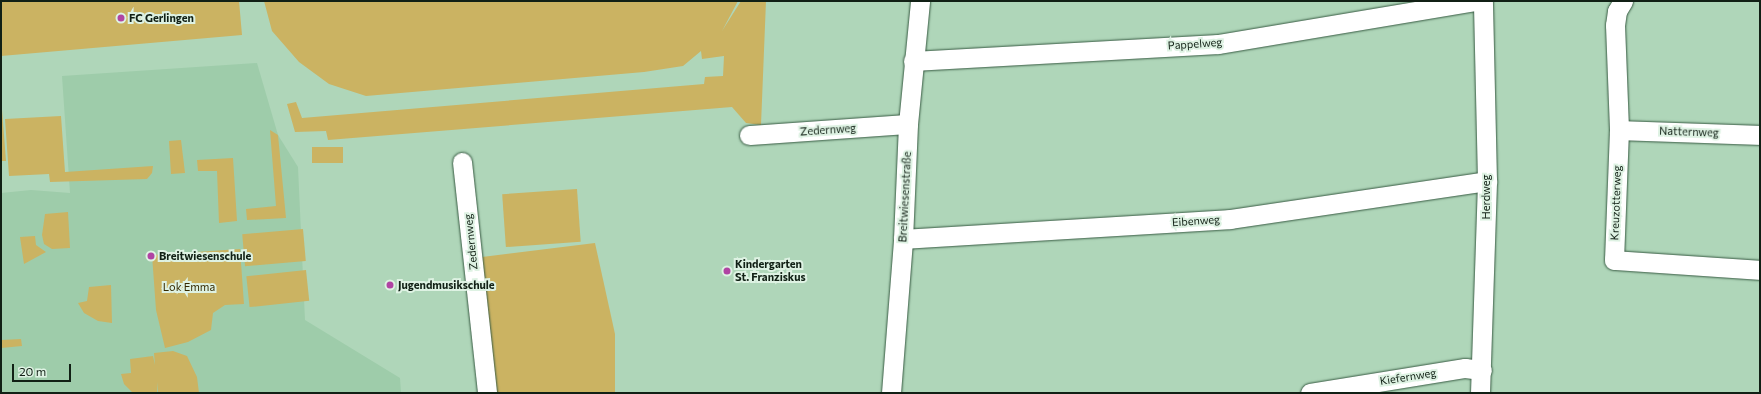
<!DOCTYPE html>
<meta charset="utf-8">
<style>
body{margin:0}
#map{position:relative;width:1761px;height:394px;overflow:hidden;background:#afd6b9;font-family:Commissioner,sans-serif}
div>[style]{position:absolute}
.built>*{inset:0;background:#9eccaa}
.green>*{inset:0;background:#cbb362;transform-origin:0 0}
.roads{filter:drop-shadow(0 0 1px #385b43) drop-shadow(0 0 1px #385b43)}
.minor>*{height:19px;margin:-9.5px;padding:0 9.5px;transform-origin:9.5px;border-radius:9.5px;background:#fff}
.dots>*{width:11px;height:11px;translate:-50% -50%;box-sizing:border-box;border:2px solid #def2e3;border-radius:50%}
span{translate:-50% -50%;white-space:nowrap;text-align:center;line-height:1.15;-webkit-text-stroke:4px #def2e3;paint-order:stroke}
.poi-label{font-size:11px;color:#112015;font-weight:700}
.left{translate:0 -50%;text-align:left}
.street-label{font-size:11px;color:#112015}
.park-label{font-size:11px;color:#352900}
.frame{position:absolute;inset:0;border:2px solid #112015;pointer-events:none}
.scale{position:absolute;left:12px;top:364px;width:59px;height:18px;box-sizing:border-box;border:2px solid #112015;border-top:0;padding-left:5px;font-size:12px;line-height:14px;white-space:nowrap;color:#112015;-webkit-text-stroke:3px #def2e3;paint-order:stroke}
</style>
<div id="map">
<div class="built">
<div style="clip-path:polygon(257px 63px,278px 135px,298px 167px,305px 320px,400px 378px,401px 393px,1px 393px,1px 193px,31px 190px,70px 193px,62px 76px)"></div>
</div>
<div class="green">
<div style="clip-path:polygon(1px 1px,239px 1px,242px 35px,1px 56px)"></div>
<div style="clip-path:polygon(264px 1px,738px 1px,722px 31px,741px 1px,766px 1px,761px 125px,746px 123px,732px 107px,328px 140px,326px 131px,295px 132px,287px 104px,296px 102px,302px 118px,704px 84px,705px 77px,723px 76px,724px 56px,702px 59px,701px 51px,683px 66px,644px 72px,366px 96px,329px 84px,299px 62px,272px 31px)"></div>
<div style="clip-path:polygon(1px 97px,6px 161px,1px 161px)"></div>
<div style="clip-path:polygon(61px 116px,65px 172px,153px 166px,152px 173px,147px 179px,50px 182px,49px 174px,9px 176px,5px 119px)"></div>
<div style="clip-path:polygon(270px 130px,278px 135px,286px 218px,247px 220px,246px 209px,276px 206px)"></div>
<div style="clip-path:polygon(181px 140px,185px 173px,171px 174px,169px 141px)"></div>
<div style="left:343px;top:147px;width:16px;height:31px;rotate:90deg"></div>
<div style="clip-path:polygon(233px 158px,237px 221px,219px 223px,217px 171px,198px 171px,197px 160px)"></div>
<div style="left:577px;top:189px;width:53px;height:75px;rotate:86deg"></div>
<div style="clip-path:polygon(68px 212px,70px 248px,52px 249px,44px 244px,42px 235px,45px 214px)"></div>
<div style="left:303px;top:229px;width:32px;height:61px;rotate:85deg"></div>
<div style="clip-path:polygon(35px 236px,36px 245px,46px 252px,24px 264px,20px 237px)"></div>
<div style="clip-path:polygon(595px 243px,615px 334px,615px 393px,494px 393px,482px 257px)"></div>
<div style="clip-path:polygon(240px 249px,244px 304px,225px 305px,213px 313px,211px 330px,188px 342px,165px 348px,156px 310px,152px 255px)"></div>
<div style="left:306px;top:270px;width:31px;height:60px;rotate:84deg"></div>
<div style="clip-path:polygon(111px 285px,112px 323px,98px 321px,84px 313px,78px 303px,87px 301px,89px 287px)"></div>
<div style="clip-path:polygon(21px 339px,22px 346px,1px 348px,1px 340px)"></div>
<div style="clip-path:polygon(173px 351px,187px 356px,197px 377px,199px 393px,158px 393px,157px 382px,157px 393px,133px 393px,124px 384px,121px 374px,131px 373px,130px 359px,153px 356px,155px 365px,154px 353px)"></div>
</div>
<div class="roads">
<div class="minor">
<div style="left:1623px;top:1px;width:12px;rotate:121deg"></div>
<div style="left:1617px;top:11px;width:14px;rotate:98deg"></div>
<div style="left:1615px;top:25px;width:105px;rotate:87.8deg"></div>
<div style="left:1619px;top:130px;width:130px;rotate:92.2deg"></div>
<div style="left:1614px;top:260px;width:146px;rotate:3.9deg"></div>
<div style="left:913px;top:61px;width:305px;rotate:-3.2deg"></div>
<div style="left:1218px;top:44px;width:261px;rotate:-9.5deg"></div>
<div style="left:1619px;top:130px;width:141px;rotate:2deg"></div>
<div style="left:749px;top:135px;width:159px;rotate:-4deg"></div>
<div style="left:462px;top:162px;width:232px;rotate:83.8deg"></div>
<div style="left:903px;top:239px;width:328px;rotate:-3.5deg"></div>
<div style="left:1230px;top:219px;width:260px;rotate:-8.4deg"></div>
<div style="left:891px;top:393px;width:154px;rotate:-85.5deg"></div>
<div style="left:903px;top:239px;width:115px;rotate:-87.5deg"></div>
<div style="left:908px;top:124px;width:124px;rotate:-84.4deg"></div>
<div style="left:1310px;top:393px;width:157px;rotate:-9.2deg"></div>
<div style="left:1465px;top:368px;width:17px;rotate:7deg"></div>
<div style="left:1480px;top:393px;width:212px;rotate:-88.1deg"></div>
<div style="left:1487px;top:181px;width:180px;rotate:-91.3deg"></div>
</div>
</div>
<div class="dots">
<div style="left:121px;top:18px;background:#b044a3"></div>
<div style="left:151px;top:256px;background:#b044a3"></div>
<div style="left:727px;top:271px;background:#b044a3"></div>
<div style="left:390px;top:285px;background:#b044a3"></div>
</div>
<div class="poi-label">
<span class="left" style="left:129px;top:18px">FC Gerlingen</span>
<span class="left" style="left:159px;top:256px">Breitwiesenschule</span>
<span class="left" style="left:735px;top:271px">Kindergarten<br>St. Franziskus</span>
<span class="left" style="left:398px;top:285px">Jugendmusikschule</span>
</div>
<div class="street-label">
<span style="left:1195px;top:44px;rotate:-4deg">Pappelweg</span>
<span style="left:828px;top:130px;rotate:-4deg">Zedernweg</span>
<span style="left:1689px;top:132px;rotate:2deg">Natternweg</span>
<span style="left:905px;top:197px;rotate:-87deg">Breitwiesenstraße</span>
<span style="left:1486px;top:197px;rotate:-90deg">Herdweg</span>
<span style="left:1616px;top:203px;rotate:-88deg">Kreuzotterweg</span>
<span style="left:1196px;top:221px;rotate:-4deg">Eibenweg</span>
<span style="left:471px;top:242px;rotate:-96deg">Zedernweg</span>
<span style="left:1408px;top:377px;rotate:-9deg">Kiefernweg</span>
</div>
<div class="park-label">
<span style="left:189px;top:287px">Lok Emma</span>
</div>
<div class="frame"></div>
<div class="scale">20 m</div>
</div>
